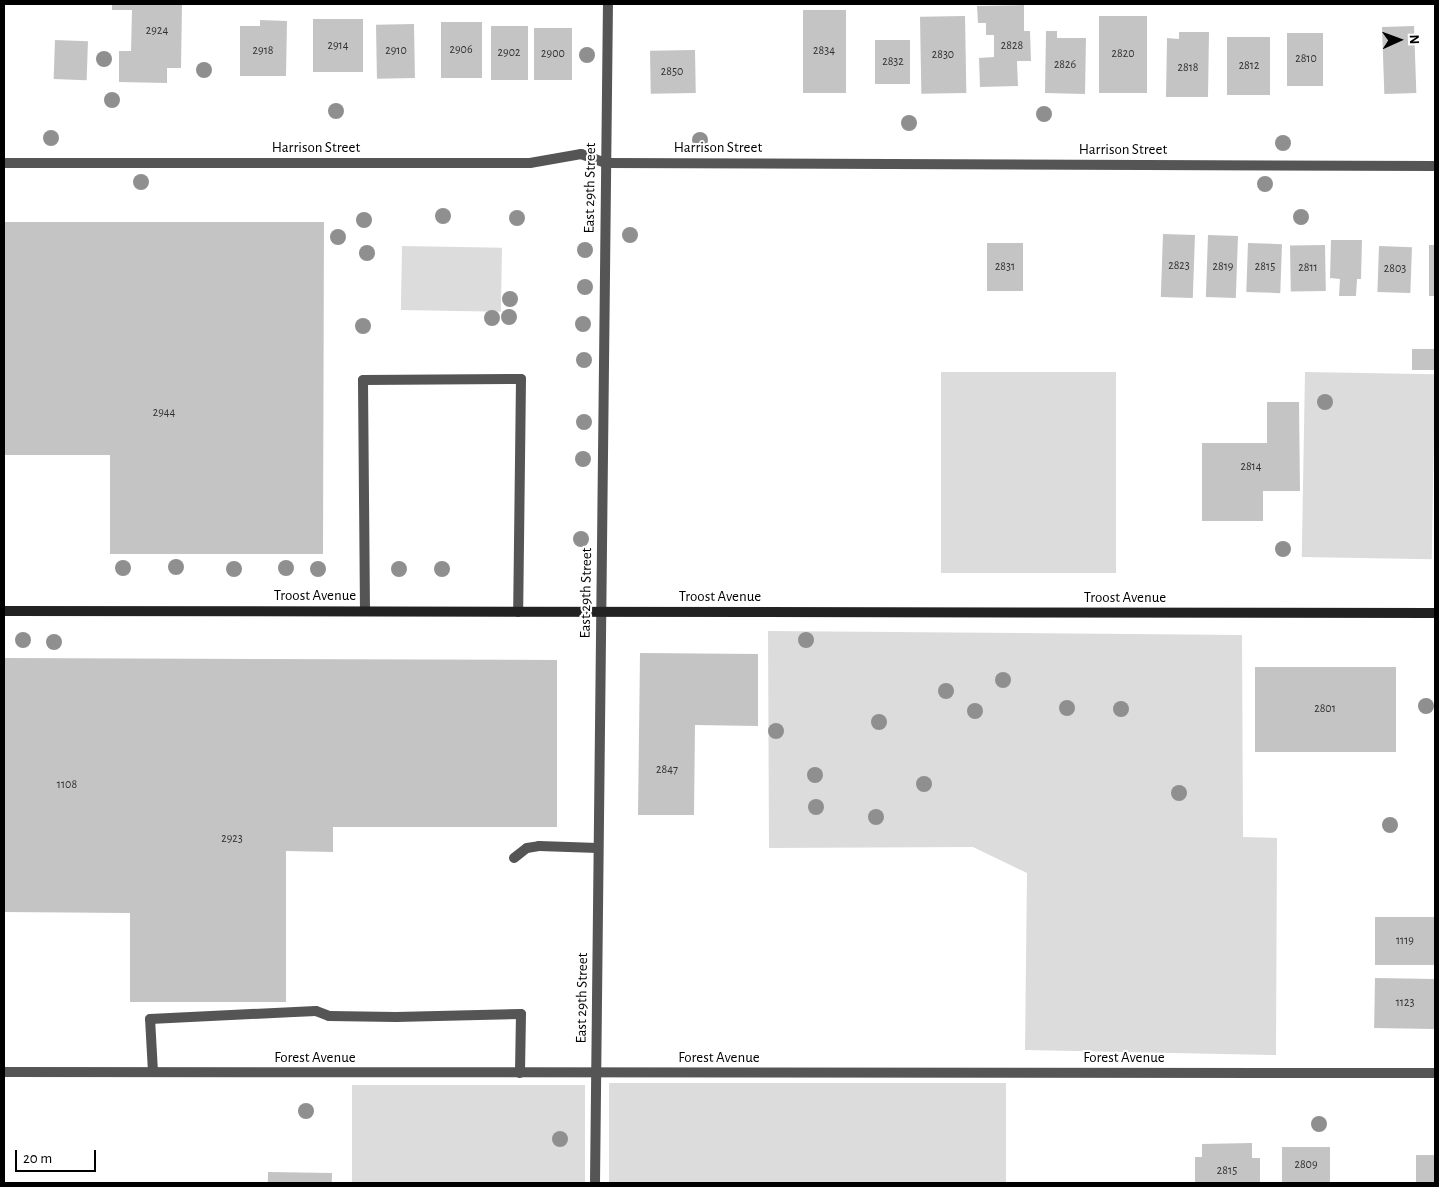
<!DOCTYPE html>
<style>
body{margin:0}
#map{position:relative;width:1439px;height:1187px;overflow:hidden;background:#fff;font-family:"Alegreya Sans",sans-serif}
div>[style]{position:absolute}
.green>*{inset:0;background:#dcdcdc;transform-origin:0 0}
.building>*{inset:0;background:#c4c4c4;transform-origin:0 0}
.service>*{height:10px;margin:-5px;padding:0 5px;transform-origin:5px;border-radius:5px;background:#555}
.minor>*{height:10px;margin:-5px;padding:0 5px;transform-origin:5px;border-radius:5px;background:#555}
.secondary>*{height:10px;margin:-5px;padding:0 5px;transform-origin:5px;border-radius:5px;background:#222}
.trees>*{width:16px;height:16px;margin:-8px;border-radius:50%;background:#8f8f8f}
span{translate:-50% -50%;white-space:nowrap;text-align:center;line-height:1.15;-webkit-text-stroke:4px #fff;paint-order:stroke}
.number-label{font-size:12px;color:#313131}
.number-label span{-webkit-text-stroke-width:0}
.street-label{font-size:15px;color:#000}
.frame{position:absolute;inset:0;border:5px solid #000;pointer-events:none}
.north{position:absolute;left:1374px;top:15px;width:50px;height:50px;-webkit-text-stroke:4px #fff;paint-order:stroke;rotate:88deg;font-size:14px;font-weight:700;line-height:20px;text-align:center;color:#000}
.north::after{content:'';display:block;margin:auto;width:18px;height:22px;background:#000;clip-path:polygon(50% 0,100% 100%,50% 72%,0 100%)}
.scale{position:absolute;left:15px;top:1150px;width:81px;height:22px;box-sizing:border-box;border:2px solid #000;border-top:0;padding-left:6px;font-size:15px;line-height:18px;white-space:nowrap;color:#000;-webkit-text-stroke:4px #fff;paint-order:stroke}
</style>
<div id="map">
<div class="green">
<div style="left:402px;top:246px;width:100px;height:64px;rotate:1deg"></div>
<div style="left:941px;top:372px;width:175px;height:201px"></div>
<div style="left:1305px;top:372px;width:130px;height:185px;rotate:1deg"></div>
<div style="clip-path:polygon(768px 631px,1242px 635px,1243px 837px,1277px 838px,1276px 1055px,1025px 1050px,1027px 873px,973px 847px,769px 848px)"></div>
<div style="left:1006px;top:1083px;width:100px;height:397px;rotate:90deg"></div>
<div style="left:352px;top:1085px;width:233px;height:98px"></div>
</div>
<div class="building">
<div style="clip-path:polygon(112px 4px,182px 4px,181px 68px,167px 68px,167px 83px,119px 82px,119px 51px,131px 51px,132px 10px,112px 10px)"></div>
<div style="clip-path:polygon(1024px 5px,1024px 31px,1030px 31px,1031px 61px,1017px 61px,1018px 86px,980px 87px,979px 58px,994px 57px,994px 35px,986px 35px,986px 23px,978px 23px,977px 6px)"></div>
<div style="left:803px;top:10px;width:43px;height:83px"></div>
<div style="left:965px;top:16px;width:77px;height:45px;rotate:89deg"></div>
<div style="left:1099px;top:16px;width:48px;height:77px"></div>
<div style="left:313px;top:19px;width:50px;height:53px"></div>
<div style="clip-path:polygon(260px 20px,287px 21px,286px 76px,240px 76px,240px 26px,260px 26px)"></div>
<div style="left:441px;top:22px;width:41px;height:56px"></div>
<div style="left:414px;top:24px;width:54px;height:38px;rotate:89deg"></div>
<div style="left:491px;top:26px;width:37px;height:54px"></div>
<div style="left:1414px;top:26px;width:67px;height:32px;rotate:88deg"></div>
<div style="left:534px;top:28px;width:38px;height:52px"></div>
<div style="clip-path:polygon(1046px 31px,1057px 31px,1057px 38px,1086px 38px,1085px 94px,1045px 93px)"></div>
<div style="clip-path:polygon(1179px 32px,1209px 32px,1208px 97px,1166px 97px,1167px 38px,1179px 39px)"></div>
<div style="left:1287px;top:33px;width:36px;height:53px"></div>
<div style="left:1227px;top:37px;width:43px;height:58px"></div>
<div style="left:55px;top:40px;width:33px;height:39px;rotate:2deg"></div>
<div style="left:875px;top:40px;width:35px;height:44px"></div>
<div style="left:695px;top:50px;width:43px;height:45px;rotate:89deg"></div>
<div style="clip-path:polygon(4px 222px,324px 222px,323px 554px,110px 554px,110px 455px,4px 455px)"></div>
<div style="left:1163px;top:234px;width:32px;height:63px;rotate:2deg"></div>
<div style="left:1208px;top:235px;width:30px;height:62px;rotate:2deg"></div>
<div style="clip-path:polygon(1331px 240px,1362px 240px,1361px 279px,1357px 279px,1356px 296px,1339px 296px,1340px 279px,1330px 278px)"></div>
<div style="left:987px;top:243px;width:36px;height:48px"></div>
<div style="left:1248px;top:243px;width:34px;height:49px;rotate:2deg"></div>
<div style="left:1325px;top:245px;width:46px;height:35px;rotate:89deg"></div>
<div style="left:1429px;top:245px;width:6px;height:51px"></div>
<div style="left:1379px;top:246px;width:33px;height:46px;rotate:2deg"></div>
<div style="left:1412px;top:349px;width:23px;height:21px"></div>
<div style="clip-path:polygon(1267px 402px,1299px 402px,1300px 491px,1263px 491px,1263px 521px,1202px 521px,1202px 443px,1267px 443px)"></div>
<div style="clip-path:polygon(640px 653px,758px 654px,758px 726px,695px 725px,694px 815px,638px 815px)"></div>
<div style="clip-path:polygon(4px 658px,557px 660px,557px 827px,333px 827px,333px 852px,286px 851px,286px 1002px,130px 1002px,130px 913px,4px 912px)"></div>
<div style="left:1255px;top:667px;width:141px;height:85px"></div>
<div style="left:1375px;top:917px;width:60px;height:48px"></div>
<div style="left:1375px;top:978px;width:60px;height:50px;rotate:1deg"></div>
<div style="clip-path:polygon(1252px 1143px,1252px 1158px,1260px 1158px,1260px 1183px,1195px 1183px,1195px 1157px,1202px 1157px,1202px 1144px)"></div>
<div style="left:1282px;top:1147px;width:48px;height:36px"></div>
<div style="left:1416px;top:1155px;width:19px;height:28px"></div>
<div style="left:268px;top:1172px;width:64px;height:11px;rotate:1deg"></div>
</div>
<div class="service">
<div style="left:365px;top:611px;width:231px;rotate:-90.5deg"></div>
<div style="left:363px;top:380px;width:158px;rotate:-0.4deg"></div>
<div style="left:521px;top:379px;width:233px;rotate:90.7deg"></div>
<div style="left:514px;top:858px;width:16px;rotate:-38deg"></div>
<div style="left:527px;top:848px;width:12px;rotate:-9deg"></div>
<div style="left:539px;top:846px;width:59px;rotate:1.9deg"></div>
<div style="left:153px;top:1072px;width:53px;rotate:-93.2deg"></div>
<div style="left:150px;top:1019px;width:166px;rotate:-2.8deg"></div>
<div style="left:316px;top:1011px;width:14px;rotate:21deg"></div>
<div style="left:329px;top:1016px;width:67px;rotate:0.9deg"></div>
<div style="left:396px;top:1017px;width:125px;rotate:-1.4deg"></div>
<div style="left:521px;top:1014px;width:59px;rotate:91deg"></div>
</div>
<div class="minor">
<div style="left:4px;top:163px;width:526px"></div>
<div style="left:530px;top:163px;width:52px;rotate:-10deg"></div>
<div style="left:581px;top:154px;width:27px;rotate:20deg"></div>
<div style="left:606px;top:163px;width:829px;rotate:0.21deg"></div>
<div style="left:4px;top:1072px;width:1431px;rotate:0.04deg"></div>
<div style="left:595px;top:1183px;width:1179px;rotate:-89.37deg"></div>
</div>
<div class="secondary">
<div style="left:4px;top:611px;width:1431px;rotate:0.08deg"></div>
</div>
<div class="trees">
<div style="left:587px;top:55px"></div>
<div style="left:104px;top:59px"></div>
<div style="left:204px;top:70px"></div>
<div style="left:112px;top:100px"></div>
<div style="left:336px;top:111px"></div>
<div style="left:1044px;top:114px"></div>
<div style="left:909px;top:123px"></div>
<div style="left:51px;top:138px"></div>
<div style="left:700px;top:140px"></div>
<div style="left:1283px;top:143px"></div>
<div style="left:141px;top:182px"></div>
<div style="left:1265px;top:184px"></div>
<div style="left:443px;top:216px"></div>
<div style="left:1301px;top:217px"></div>
<div style="left:517px;top:218px"></div>
<div style="left:364px;top:220px"></div>
<div style="left:630px;top:235px"></div>
<div style="left:338px;top:237px"></div>
<div style="left:585px;top:250px"></div>
<div style="left:367px;top:253px"></div>
<div style="left:585px;top:287px"></div>
<div style="left:510px;top:299px"></div>
<div style="left:509px;top:317px"></div>
<div style="left:492px;top:318px"></div>
<div style="left:583px;top:324px"></div>
<div style="left:363px;top:326px"></div>
<div style="left:584px;top:360px"></div>
<div style="left:1325px;top:402px"></div>
<div style="left:584px;top:422px"></div>
<div style="left:583px;top:459px"></div>
<div style="left:581px;top:539px"></div>
<div style="left:1283px;top:549px"></div>
<div style="left:176px;top:567px"></div>
<div style="left:123px;top:568px"></div>
<div style="left:286px;top:568px"></div>
<div style="left:234px;top:569px"></div>
<div style="left:318px;top:569px"></div>
<div style="left:399px;top:569px"></div>
<div style="left:442px;top:569px"></div>
<div style="left:23px;top:640px"></div>
<div style="left:806px;top:640px"></div>
<div style="left:54px;top:642px"></div>
<div style="left:1003px;top:680px"></div>
<div style="left:946px;top:691px"></div>
<div style="left:1426px;top:706px"></div>
<div style="left:1067px;top:708px"></div>
<div style="left:1121px;top:709px"></div>
<div style="left:975px;top:711px"></div>
<div style="left:879px;top:722px"></div>
<div style="left:776px;top:731px"></div>
<div style="left:815px;top:775px"></div>
<div style="left:924px;top:784px"></div>
<div style="left:1179px;top:793px"></div>
<div style="left:816px;top:807px"></div>
<div style="left:876px;top:817px"></div>
<div style="left:1390px;top:825px"></div>
<div style="left:306px;top:1111px"></div>
<div style="left:1319px;top:1124px"></div>
<div style="left:560px;top:1139px"></div>
</div>
<div class="number-label">
<span style="left:157px;top:31px">2924</span>
<span style="left:338px;top:46px">2914</span>
<span style="left:1012px;top:46px">2828</span>
<span style="left:461px;top:50px">2906</span>
<span style="left:263px;top:51px">2918</span>
<span style="left:396px;top:51px">2910</span>
<span style="left:824px;top:51px">2834</span>
<span style="left:509px;top:53px">2902</span>
<span style="left:553px;top:54px">2900</span>
<span style="left:1123px;top:54px">2820</span>
<span style="left:943px;top:55px">2830</span>
<span style="left:1306px;top:59px">2810</span>
<span style="left:893px;top:62px">2832</span>
<span style="left:1065px;top:65px">2826</span>
<span style="left:1249px;top:66px">2812</span>
<span style="left:1188px;top:68px">2818</span>
<span style="left:672px;top:72px">2850</span>
<span style="left:1179px;top:266px">2823</span>
<span style="left:1005px;top:267px">2831</span>
<span style="left:1223px;top:267px">2819</span>
<span style="left:1265px;top:267px">2815</span>
<span style="left:1308px;top:268px">2811</span>
<span style="left:1395px;top:269px">2803</span>
<span style="left:164px;top:413px">2944</span>
<span style="left:1251px;top:467px">2814</span>
<span style="left:1325px;top:709px">2801</span>
<span style="left:667px;top:770px">2847</span>
<span style="left:67px;top:785px">1108</span>
<span style="left:232px;top:839px">2923</span>
<span style="left:1405px;top:941px">1119</span>
<span style="left:1405px;top:1003px">1123</span>
<span style="left:1306px;top:1165px">2809</span>
<span style="left:1227px;top:1171px">2815</span>
</div>
<div class="street-label">
<span style="left:316px;top:148px">Harrison Street</span>
<span style="left:718px;top:148px">Harrison Street</span>
<span style="left:1123px;top:150px">Harrison Street</span>
<span style="left:590px;top:188px;rotate:-89deg">East 29th Street</span>
<span style="left:586px;top:593px;rotate:-89deg">East 29th Street</span>
<span style="left:315px;top:596px">Troost Avenue</span>
<span style="left:720px;top:597px">Troost Avenue</span>
<span style="left:1125px;top:598px">Troost Avenue</span>
<span style="left:582px;top:998px;rotate:-89deg">East 29th Street</span>
<span style="left:315px;top:1058px">Forest Avenue</span>
<span style="left:719px;top:1058px">Forest Avenue</span>
<span style="left:1124px;top:1058px">Forest Avenue</span>
</div>
<div class="frame"></div>
<div class="north">N</div>
<div class="scale">20 m</div>
</div>
